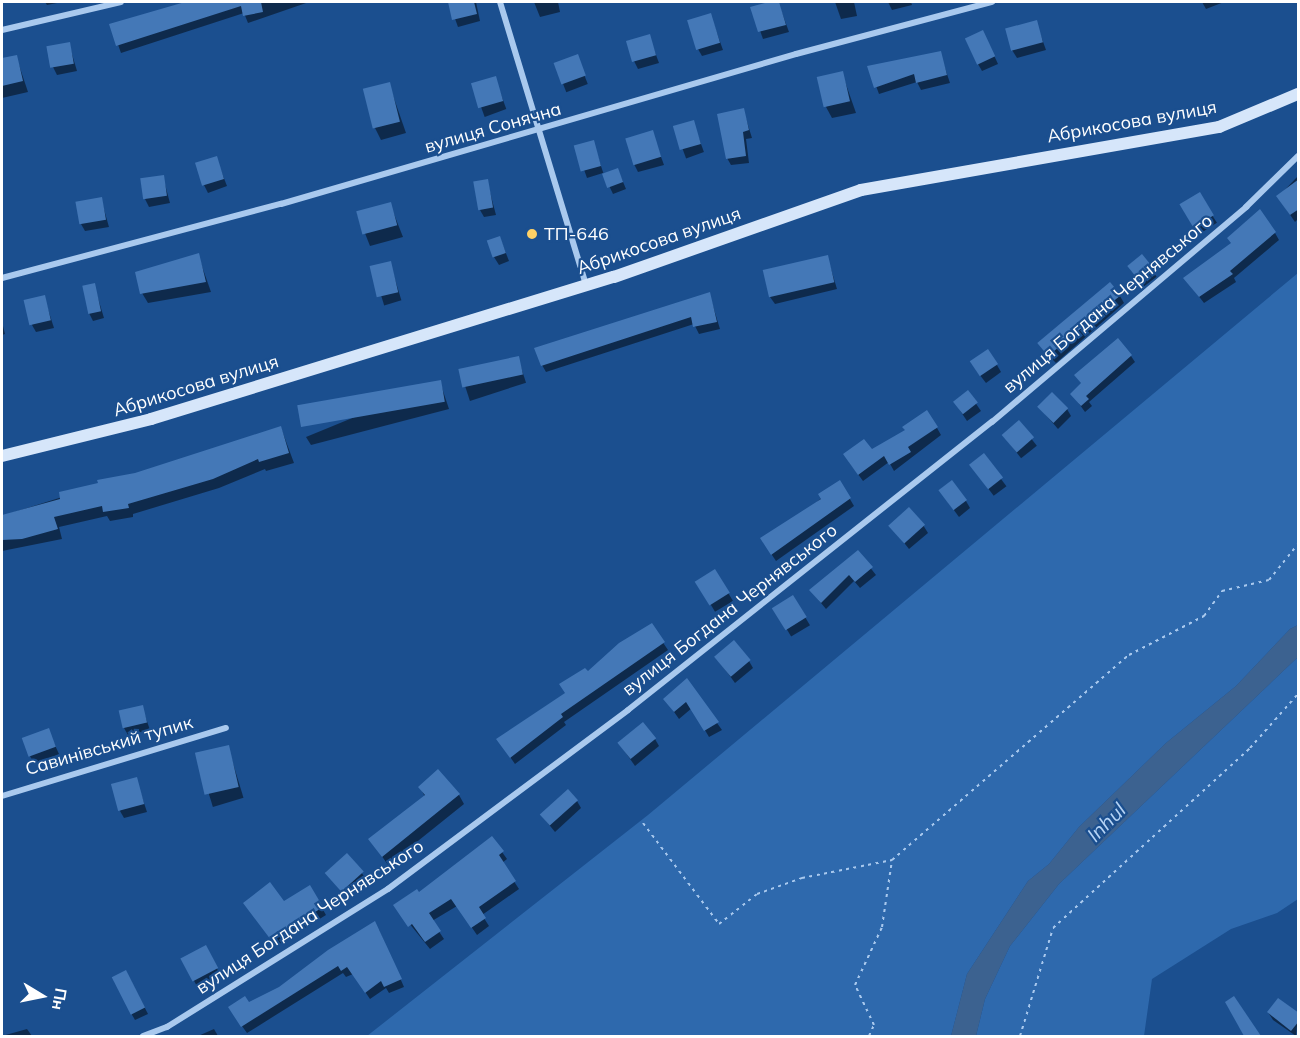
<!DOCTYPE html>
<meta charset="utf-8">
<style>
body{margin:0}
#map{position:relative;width:1300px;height:1038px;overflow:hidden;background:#1b4f8f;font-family:Mulish,sans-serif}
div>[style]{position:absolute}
.green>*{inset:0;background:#2e69ad}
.water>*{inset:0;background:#3c6290}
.shadow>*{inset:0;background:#0007;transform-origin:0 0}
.building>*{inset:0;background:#4478b7;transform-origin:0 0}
.path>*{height:2px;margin-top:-1px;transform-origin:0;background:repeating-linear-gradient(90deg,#a9c9ee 0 3px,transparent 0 7.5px)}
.street>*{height:6px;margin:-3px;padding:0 3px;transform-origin:3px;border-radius:3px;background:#a9c9ee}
.secondary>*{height:12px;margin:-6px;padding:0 6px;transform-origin:6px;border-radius:6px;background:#d6e6fa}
.dots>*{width:16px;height:16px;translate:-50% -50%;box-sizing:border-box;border:3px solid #1b4f8f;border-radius:50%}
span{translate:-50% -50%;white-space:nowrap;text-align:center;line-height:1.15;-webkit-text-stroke:4.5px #1b4f8f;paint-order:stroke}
.street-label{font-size:18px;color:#fff}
.poi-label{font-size:18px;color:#fff}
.left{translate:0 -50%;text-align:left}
.water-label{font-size:20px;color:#b5d3f5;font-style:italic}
.frame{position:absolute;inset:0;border:3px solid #fff;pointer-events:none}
.north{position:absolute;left:12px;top:966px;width:60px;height:60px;-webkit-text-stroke:4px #1b4f8f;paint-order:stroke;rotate:100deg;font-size:16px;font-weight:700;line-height:24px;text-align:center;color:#fff}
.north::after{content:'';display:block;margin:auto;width:21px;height:27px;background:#fff;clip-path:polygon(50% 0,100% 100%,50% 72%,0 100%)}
</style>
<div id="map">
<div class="green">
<div style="clip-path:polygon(1298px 273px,1298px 625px,1290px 629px,1236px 686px,1166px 743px,1079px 827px,1049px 864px,1028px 881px,967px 974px,951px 1036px,367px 1036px,648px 815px)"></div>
<div style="clip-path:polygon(1298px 657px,1298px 899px,1277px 913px,1231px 929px,1152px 979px,1144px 1036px,976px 1036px,985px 999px,1010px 946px,1059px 884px)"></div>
</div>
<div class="water">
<div style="clip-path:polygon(1298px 625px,1298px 657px,1059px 884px,1010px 946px,985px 999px,976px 1036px,951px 1036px,967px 974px,1028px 881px,1049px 864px,1079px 827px,1166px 743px,1236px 686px,1290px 629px)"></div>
</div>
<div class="shadow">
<div style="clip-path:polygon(45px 2px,62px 2px,47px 5px)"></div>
<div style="clip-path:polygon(194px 2px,309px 2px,248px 23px,244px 13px,121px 53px,111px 25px)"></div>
<div style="clip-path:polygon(449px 2px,476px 2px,480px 21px,458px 27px)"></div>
<div style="clip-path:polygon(534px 2px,558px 2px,560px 12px,540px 17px)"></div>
<div style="clip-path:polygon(778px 2px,789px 32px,763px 39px,752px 8px)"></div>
<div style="clip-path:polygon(835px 2px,854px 2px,857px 16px,841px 19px)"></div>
<div style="clip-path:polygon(888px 2px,911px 2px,912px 5px,892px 10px)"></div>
<div style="clip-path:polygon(1202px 2px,1224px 2px,1206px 9px)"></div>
<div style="clip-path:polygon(710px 14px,723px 50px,702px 56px,698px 49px)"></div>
<div style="clip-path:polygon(1036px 22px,1046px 50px,1017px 58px,1012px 50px)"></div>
<div style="clip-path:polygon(649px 36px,659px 63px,638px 69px,634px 61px)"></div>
<div style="clip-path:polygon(987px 40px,998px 64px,982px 71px,978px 64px)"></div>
<div style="clip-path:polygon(69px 44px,77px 71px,57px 75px,53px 67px)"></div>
<div style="clip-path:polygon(940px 53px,950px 83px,921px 90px,917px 82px,879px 94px,869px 67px)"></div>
<div style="clip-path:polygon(16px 56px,28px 92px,2px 98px,2px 60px)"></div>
<div style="left:577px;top:56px;width:30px;height:23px;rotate:69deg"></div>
<div style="clip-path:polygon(842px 73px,856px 113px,832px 118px,826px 107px)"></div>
<div style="left:495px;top:78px;width:33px;height:23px;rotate:70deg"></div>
<div style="clip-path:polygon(389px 84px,406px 133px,381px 140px,375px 128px)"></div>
<div style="clip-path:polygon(743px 109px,752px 138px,746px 139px,749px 163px,731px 165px,727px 158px)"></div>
<div style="left:693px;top:122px;width:32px;height:19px;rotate:70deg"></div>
<div style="clip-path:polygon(652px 132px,664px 165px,638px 172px,634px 164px)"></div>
<div style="clip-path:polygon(593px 142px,604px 175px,621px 177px,626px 189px,613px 194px,603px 173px,587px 178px,576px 147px)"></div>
<div style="clip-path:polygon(216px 158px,227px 186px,208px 193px,204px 185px)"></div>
<div style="clip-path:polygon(1298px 176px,1298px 219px,1295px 222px,1278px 197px)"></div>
<div style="clip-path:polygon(163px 177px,170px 203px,149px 207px,145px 199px)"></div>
<div style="clip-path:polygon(487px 181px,496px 215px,484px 217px,480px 210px)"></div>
<div style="left:1199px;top:195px;width:33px;height:20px;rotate:57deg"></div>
<div style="clip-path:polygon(101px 199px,109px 227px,85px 231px,81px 224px)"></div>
<div style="clip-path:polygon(390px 204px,403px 237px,370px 246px,357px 213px)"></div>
<div style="clip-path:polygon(1275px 233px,1279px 240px,1234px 278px,1236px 282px,1204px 303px,1190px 285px)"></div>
<div style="clip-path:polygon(500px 238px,509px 261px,499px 265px,494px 257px)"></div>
<div style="clip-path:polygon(198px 255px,211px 292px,148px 303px,142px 293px)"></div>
<div style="clip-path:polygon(827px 256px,837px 289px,775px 304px,770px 297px)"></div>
<div style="left:1141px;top:256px;width:26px;height:16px;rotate:53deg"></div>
<div style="left:390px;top:263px;width:39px;height:18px;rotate:73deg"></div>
<div style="clip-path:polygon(94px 285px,104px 318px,93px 321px,89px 313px)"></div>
<div style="clip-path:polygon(709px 293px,720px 329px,699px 334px,694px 324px,546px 372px,542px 365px)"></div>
<div style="clip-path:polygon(1120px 296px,1124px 303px,1056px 363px,1045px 352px,1041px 345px)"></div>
<div style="clip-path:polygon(44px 297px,54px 328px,36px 332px,32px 325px)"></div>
<div style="clip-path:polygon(2px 322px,5px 334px,2px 335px)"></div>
<div style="clip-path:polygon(1131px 356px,1135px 362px,1089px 402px,1092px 406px,1085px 412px,1072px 394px,1082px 384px,1076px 375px)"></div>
<div style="left:518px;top:358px;width:26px;height:59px;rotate:72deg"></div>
<div style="clip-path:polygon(997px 365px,1001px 372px,986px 383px,976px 370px)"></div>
<div style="clip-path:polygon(440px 382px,449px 409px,311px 445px,306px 437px)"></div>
<div style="clip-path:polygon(968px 392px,981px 411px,967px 421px,959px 409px)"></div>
<div style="clip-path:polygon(1039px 407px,1067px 409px,1071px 416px,1058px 429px)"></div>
<div style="left:1019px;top:423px;width:29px;height:20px;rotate:52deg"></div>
<div style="clip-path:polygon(281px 428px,294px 463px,266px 471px,265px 469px,219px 488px,133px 514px,133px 517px,110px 521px,107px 516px,59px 527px,62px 539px,2px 551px,2px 516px)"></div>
<div style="clip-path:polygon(937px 428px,941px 435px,894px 471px,889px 462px,863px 481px,849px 462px)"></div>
<div style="left:983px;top:455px;width:39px;height:16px;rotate:53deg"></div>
<div style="clip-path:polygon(840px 482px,854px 506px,776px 561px,766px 546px)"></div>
<div style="clip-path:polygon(945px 498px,966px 501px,970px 508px,959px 517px)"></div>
<div style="clip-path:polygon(890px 525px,923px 525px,928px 533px,909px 549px)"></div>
<div style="clip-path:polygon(858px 552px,876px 575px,860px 588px,854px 581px,826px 609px,811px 591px)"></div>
<div style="left:715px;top:571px;width:35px;height:21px;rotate:59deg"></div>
<div style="left:793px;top:597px;width:33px;height:22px;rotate:59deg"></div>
<div style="clip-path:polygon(651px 625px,668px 650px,564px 722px,566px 725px,515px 764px,498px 740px,567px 694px)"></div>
<div style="clip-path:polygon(716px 657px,749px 661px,753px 668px,735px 683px)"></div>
<div style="clip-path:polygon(687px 681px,722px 730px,709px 737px,692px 708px,679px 719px,665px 699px)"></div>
<div style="clip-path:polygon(142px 707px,150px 730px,128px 735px,124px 728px)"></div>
<div style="clip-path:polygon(48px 730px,59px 754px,34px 764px,30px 756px)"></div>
<div style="clip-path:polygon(655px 739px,659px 746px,635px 766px,619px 743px)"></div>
<div style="left:228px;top:747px;width:53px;height:32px;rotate:73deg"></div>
<div style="clip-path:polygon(136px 779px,147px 812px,124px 818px,120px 811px)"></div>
<div style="clip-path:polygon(420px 787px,459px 795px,464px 804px,388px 865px,370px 839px,425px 797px)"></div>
<div style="clip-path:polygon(577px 801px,581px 808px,555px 832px,542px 816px)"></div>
<div style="clip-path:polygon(502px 852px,507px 859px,502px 863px,519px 889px,482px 915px,489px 926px,477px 935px,457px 906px,432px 921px,444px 939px,430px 949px,400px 912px)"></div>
<div style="left:347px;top:855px;width:32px;height:27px;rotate:51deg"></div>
<div style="clip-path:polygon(310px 887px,326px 915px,276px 946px,250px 910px,284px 903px)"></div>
<div style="clip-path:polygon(379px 930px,404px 987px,389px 993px,386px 988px,370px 999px,353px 974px,346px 977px,343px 973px,247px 1033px,234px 1015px)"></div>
<div style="left:205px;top:947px;width:33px;height:26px;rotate:61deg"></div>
<div style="clip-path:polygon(130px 979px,148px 1014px,135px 1020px,131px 1013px)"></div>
<div style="clip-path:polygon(1268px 1012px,1298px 1015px,1296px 1036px,1273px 1020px)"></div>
<div style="clip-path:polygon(27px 1029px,32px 1036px,2px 1036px)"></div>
<div style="clip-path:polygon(214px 1029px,218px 1036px,198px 1036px)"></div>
</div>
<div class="building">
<div style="clip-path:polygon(185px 2px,261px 2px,263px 12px,243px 16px,241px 6px,116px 46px,109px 24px)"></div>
<div style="clip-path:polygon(448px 2px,474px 2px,477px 14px,452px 20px)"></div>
<div style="clip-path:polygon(769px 2px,779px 2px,786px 25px,758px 32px,750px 7px)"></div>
<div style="left:711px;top:13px;width:31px;height:25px;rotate:73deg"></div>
<div style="left:1037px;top:20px;width:23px;height:33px;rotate:75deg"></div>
<div style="left:983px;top:30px;width:29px;height:20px;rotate:65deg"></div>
<div style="left:650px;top:34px;width:22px;height:25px;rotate:74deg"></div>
<div style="left:70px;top:42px;width:22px;height:24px;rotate:80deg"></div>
<div style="clip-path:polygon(941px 51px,947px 75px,916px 83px,914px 74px,874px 88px,867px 66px)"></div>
<div style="left:578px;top:54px;width:23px;height:26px;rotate:70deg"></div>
<div style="clip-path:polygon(17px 55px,23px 81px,2px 86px,2px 58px)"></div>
<div style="left:843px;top:71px;width:31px;height:27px;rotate:77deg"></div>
<div style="left:496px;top:76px;width:26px;height:26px;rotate:74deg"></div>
<div style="left:390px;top:82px;width:41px;height:28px;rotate:76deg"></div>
<div style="clip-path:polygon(744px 108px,749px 130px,743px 132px,746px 156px,726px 159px,717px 114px)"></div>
<div style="left:694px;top:120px;width:25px;height:22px;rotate:74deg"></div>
<div style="left:653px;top:130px;width:28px;height:29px;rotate:73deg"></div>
<div style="left:594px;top:140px;width:27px;height:21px;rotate:75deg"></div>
<div style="left:217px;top:156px;width:24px;height:23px;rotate:73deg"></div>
<div style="left:618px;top:168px;width:15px;height:17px;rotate:70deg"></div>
<div style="left:164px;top:175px;width:21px;height:24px;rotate:82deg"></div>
<div style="left:488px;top:179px;width:29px;height:15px;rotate:80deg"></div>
<div style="clip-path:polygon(1299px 179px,1299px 209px,1290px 215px,1276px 196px)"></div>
<div style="left:1200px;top:192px;width:27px;height:24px;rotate:59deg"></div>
<div style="left:102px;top:197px;width:23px;height:27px;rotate:80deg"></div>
<div style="left:391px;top:202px;width:24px;height:36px;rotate:75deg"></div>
<div style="clip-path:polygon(1260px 209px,1276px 232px,1230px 271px,1233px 274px,1199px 297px,1183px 278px,1231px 243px,1227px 238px)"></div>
<div style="left:500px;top:236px;width:18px;height:14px;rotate:71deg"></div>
<div style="clip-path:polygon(199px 253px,206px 282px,140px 294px,135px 272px)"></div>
<div style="left:1142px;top:254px;width:19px;height:19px;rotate:51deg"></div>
<div style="left:828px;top:255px;width:28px;height:67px;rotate:77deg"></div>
<div style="left:391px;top:261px;width:32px;height:22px;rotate:77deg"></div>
<div style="left:1110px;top:282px;width:17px;height:95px;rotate:50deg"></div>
<div style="left:95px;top:283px;width:29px;height:13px;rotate:78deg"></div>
<div style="clip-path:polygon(710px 292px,717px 322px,693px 327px,691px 317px,541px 366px,534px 348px)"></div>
<div style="left:45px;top:295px;width:26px;height:22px;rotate:77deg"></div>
<div style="clip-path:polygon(1118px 338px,1132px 355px,1086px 396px,1089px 399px,1081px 406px,1070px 394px,1081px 383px,1074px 375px)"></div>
<div style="left:988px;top:349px;width:18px;height:22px;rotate:56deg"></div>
<div style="left:519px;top:356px;width:19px;height:62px;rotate:78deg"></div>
<div style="left:441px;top:380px;width:22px;height:146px;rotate:80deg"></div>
<div style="left:968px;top:390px;width:16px;height:19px;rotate:52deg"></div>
<div style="left:1052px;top:392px;width:23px;height:21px;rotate:45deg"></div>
<div style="clip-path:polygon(927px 410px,938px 427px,908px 447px,911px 452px,889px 465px,884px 456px,858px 475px,843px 454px,864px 439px,872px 449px,905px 430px,902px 427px)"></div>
<div style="left:1019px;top:420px;width:23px;height:23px;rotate:49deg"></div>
<div style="clip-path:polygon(281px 426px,289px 453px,259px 462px,258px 459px,213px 479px,128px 504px,129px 508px,103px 512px,102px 506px,54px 517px,58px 529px,22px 539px,2px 540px,2px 515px,60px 499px,59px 492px,98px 483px,97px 480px,135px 473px)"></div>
<div style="left:984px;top:453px;width:31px;height:19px;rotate:52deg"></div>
<div style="clip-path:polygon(840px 480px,851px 498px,771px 555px,760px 538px,821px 499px,818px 494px)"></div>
<div style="left:952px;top:480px;width:25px;height:17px;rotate:53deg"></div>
<div style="left:909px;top:507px;width:24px;height:28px;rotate:48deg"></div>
<div style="clip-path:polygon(858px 550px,873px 567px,855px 582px,849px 575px,821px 603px,809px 590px)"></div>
<div style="left:715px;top:569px;width:28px;height:24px;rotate:58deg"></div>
<div style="left:793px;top:595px;width:26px;height:25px;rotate:58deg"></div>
<div style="clip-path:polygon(652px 623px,665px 642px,561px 714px,563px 717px,510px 758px,496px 739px,565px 693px,559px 684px,585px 668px,588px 671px,619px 643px)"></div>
<div style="left:734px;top:640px;width:26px;height:26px;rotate:50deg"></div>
<div style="clip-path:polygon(687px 678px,719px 722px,704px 731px,686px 702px,674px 712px,663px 699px)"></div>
<div style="left:143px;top:705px;width:18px;height:25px;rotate:77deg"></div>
<div style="left:643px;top:722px;width:21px;height:33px;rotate:51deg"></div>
<div style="left:49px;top:728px;width:20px;height:29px;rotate:70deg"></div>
<div style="left:229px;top:745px;width:43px;height:35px;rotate:77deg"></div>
<div style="clip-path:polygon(438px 769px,460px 794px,382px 857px,368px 839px,425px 795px,418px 787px)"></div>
<div style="left:137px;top:777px;width:28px;height:27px;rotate:75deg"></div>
<div style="left:568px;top:789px;width:15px;height:38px;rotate:48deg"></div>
<div style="clip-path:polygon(492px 836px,504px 851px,499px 855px,516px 881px,479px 907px,486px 918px,471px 928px,451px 899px,429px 913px,441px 931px,425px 942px,412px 924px,408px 927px,393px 905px,417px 889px,419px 892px)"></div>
<div style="left:347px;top:853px;width:25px;height:30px;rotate:48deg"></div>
<div style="clip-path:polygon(270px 882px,284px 901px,310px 885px,323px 907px,271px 940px,243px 903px)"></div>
<div style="clip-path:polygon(375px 921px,402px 979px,384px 987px,381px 981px,365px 993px,347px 967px,341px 971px,338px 966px,241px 1027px,228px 1007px,245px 996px,249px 1002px,279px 987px,328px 950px)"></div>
<div style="left:206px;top:945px;width:26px;height:29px;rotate:62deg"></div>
<div style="left:126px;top:970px;width:42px;height:16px;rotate:63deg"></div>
<div style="clip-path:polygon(1234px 996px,1261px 1036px,1244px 1036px,1225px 1002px)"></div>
<div style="clip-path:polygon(1278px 998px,1299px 1013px,1299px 1021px,1291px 1031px,1267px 1012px)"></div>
</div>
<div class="path">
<div style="left:643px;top:823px;width:126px;rotate:53deg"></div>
<div style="left:719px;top:924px;width:48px;rotate:-38.3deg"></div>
<div style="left:757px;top:894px;width:48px;rotate:-19.6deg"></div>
<div style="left:802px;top:878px;width:92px;rotate:-11.3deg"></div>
<div style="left:869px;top:1036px;width:12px;rotate:-66deg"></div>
<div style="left:874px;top:1025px;width:44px;rotate:-115.4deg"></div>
<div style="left:855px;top:985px;width:64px;rotate:-65deg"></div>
<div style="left:882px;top:927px;width:68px;rotate:-81.5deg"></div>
<div style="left:892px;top:860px;width:313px;rotate:-40.9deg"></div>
<div style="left:1129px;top:655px;width:85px;rotate:-27.5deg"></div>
<div style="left:1204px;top:616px;width:31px;rotate:-54deg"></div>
<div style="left:1222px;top:591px;width:48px;rotate:-13.2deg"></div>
<div style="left:1269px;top:580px;width:46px;rotate:-51.1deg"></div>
<div style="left:1020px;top:1036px;width:113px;rotate:-73deg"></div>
<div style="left:1053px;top:928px;width:267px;rotate:-42.4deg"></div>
<div style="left:1250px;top:748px;width:72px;rotate:-48.4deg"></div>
</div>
<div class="street">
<div style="left:500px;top:2px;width:296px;rotate:73.1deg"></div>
<div style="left:2px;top:30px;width:122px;rotate:-13.2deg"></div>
<div style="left:2px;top:278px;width:289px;rotate:-14.9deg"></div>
<div style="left:281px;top:204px;width:536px;rotate:-16.24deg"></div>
<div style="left:796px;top:54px;width:203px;rotate:-14.9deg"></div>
<div style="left:2px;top:796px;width:234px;rotate:-16.9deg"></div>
<div style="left:143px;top:1036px;width:26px;rotate:-21deg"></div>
<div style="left:167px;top:1027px;width:261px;rotate:-32deg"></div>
<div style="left:388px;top:889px;width:299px;rotate:-36.7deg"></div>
<div style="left:628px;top:710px;width:464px;rotate:-38.4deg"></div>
<div style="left:992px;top:422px;width:333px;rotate:-40.2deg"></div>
<div style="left:1246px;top:207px;width:73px;rotate:-44.4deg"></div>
</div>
<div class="secondary">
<div style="left:2px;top:456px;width:154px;rotate:-13.9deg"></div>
<div style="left:151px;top:419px;width:484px;rotate:-17.1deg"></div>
<div style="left:614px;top:277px;width:262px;rotate:-19.4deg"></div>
<div style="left:861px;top:190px;width:364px;rotate:-10deg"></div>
<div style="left:1219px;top:127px;width:86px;rotate:-22.7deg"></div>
</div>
<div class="dots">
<div style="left:532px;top:234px;background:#ffd166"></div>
</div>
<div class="street-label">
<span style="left:1132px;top:122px;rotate:-10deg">Абрикосова вулиця</span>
<span style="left:493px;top:128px;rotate:-16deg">вулиця Сонячна</span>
<span style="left:659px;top:241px;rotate:-19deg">Абрикосова вулиця</span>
<span style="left:1108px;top:304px;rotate:-40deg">вулиця Богдана Чернявського</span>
<span style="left:196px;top:386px;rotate:-17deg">Абрикосова вулиця</span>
<span style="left:730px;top:610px;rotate:-38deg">вулиця Богдана Чернявського</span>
<span style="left:109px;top:746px;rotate:-16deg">Савинівський тупик</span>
<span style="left:310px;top:917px;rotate:-33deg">вулиця Богдана Чернявського</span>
</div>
<div class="poi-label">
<span class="left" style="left:544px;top:234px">ТП-646</span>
</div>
<div class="water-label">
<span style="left:1106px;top:822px;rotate:-45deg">Inhul</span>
</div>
<div class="frame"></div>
<div class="north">Пн</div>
</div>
